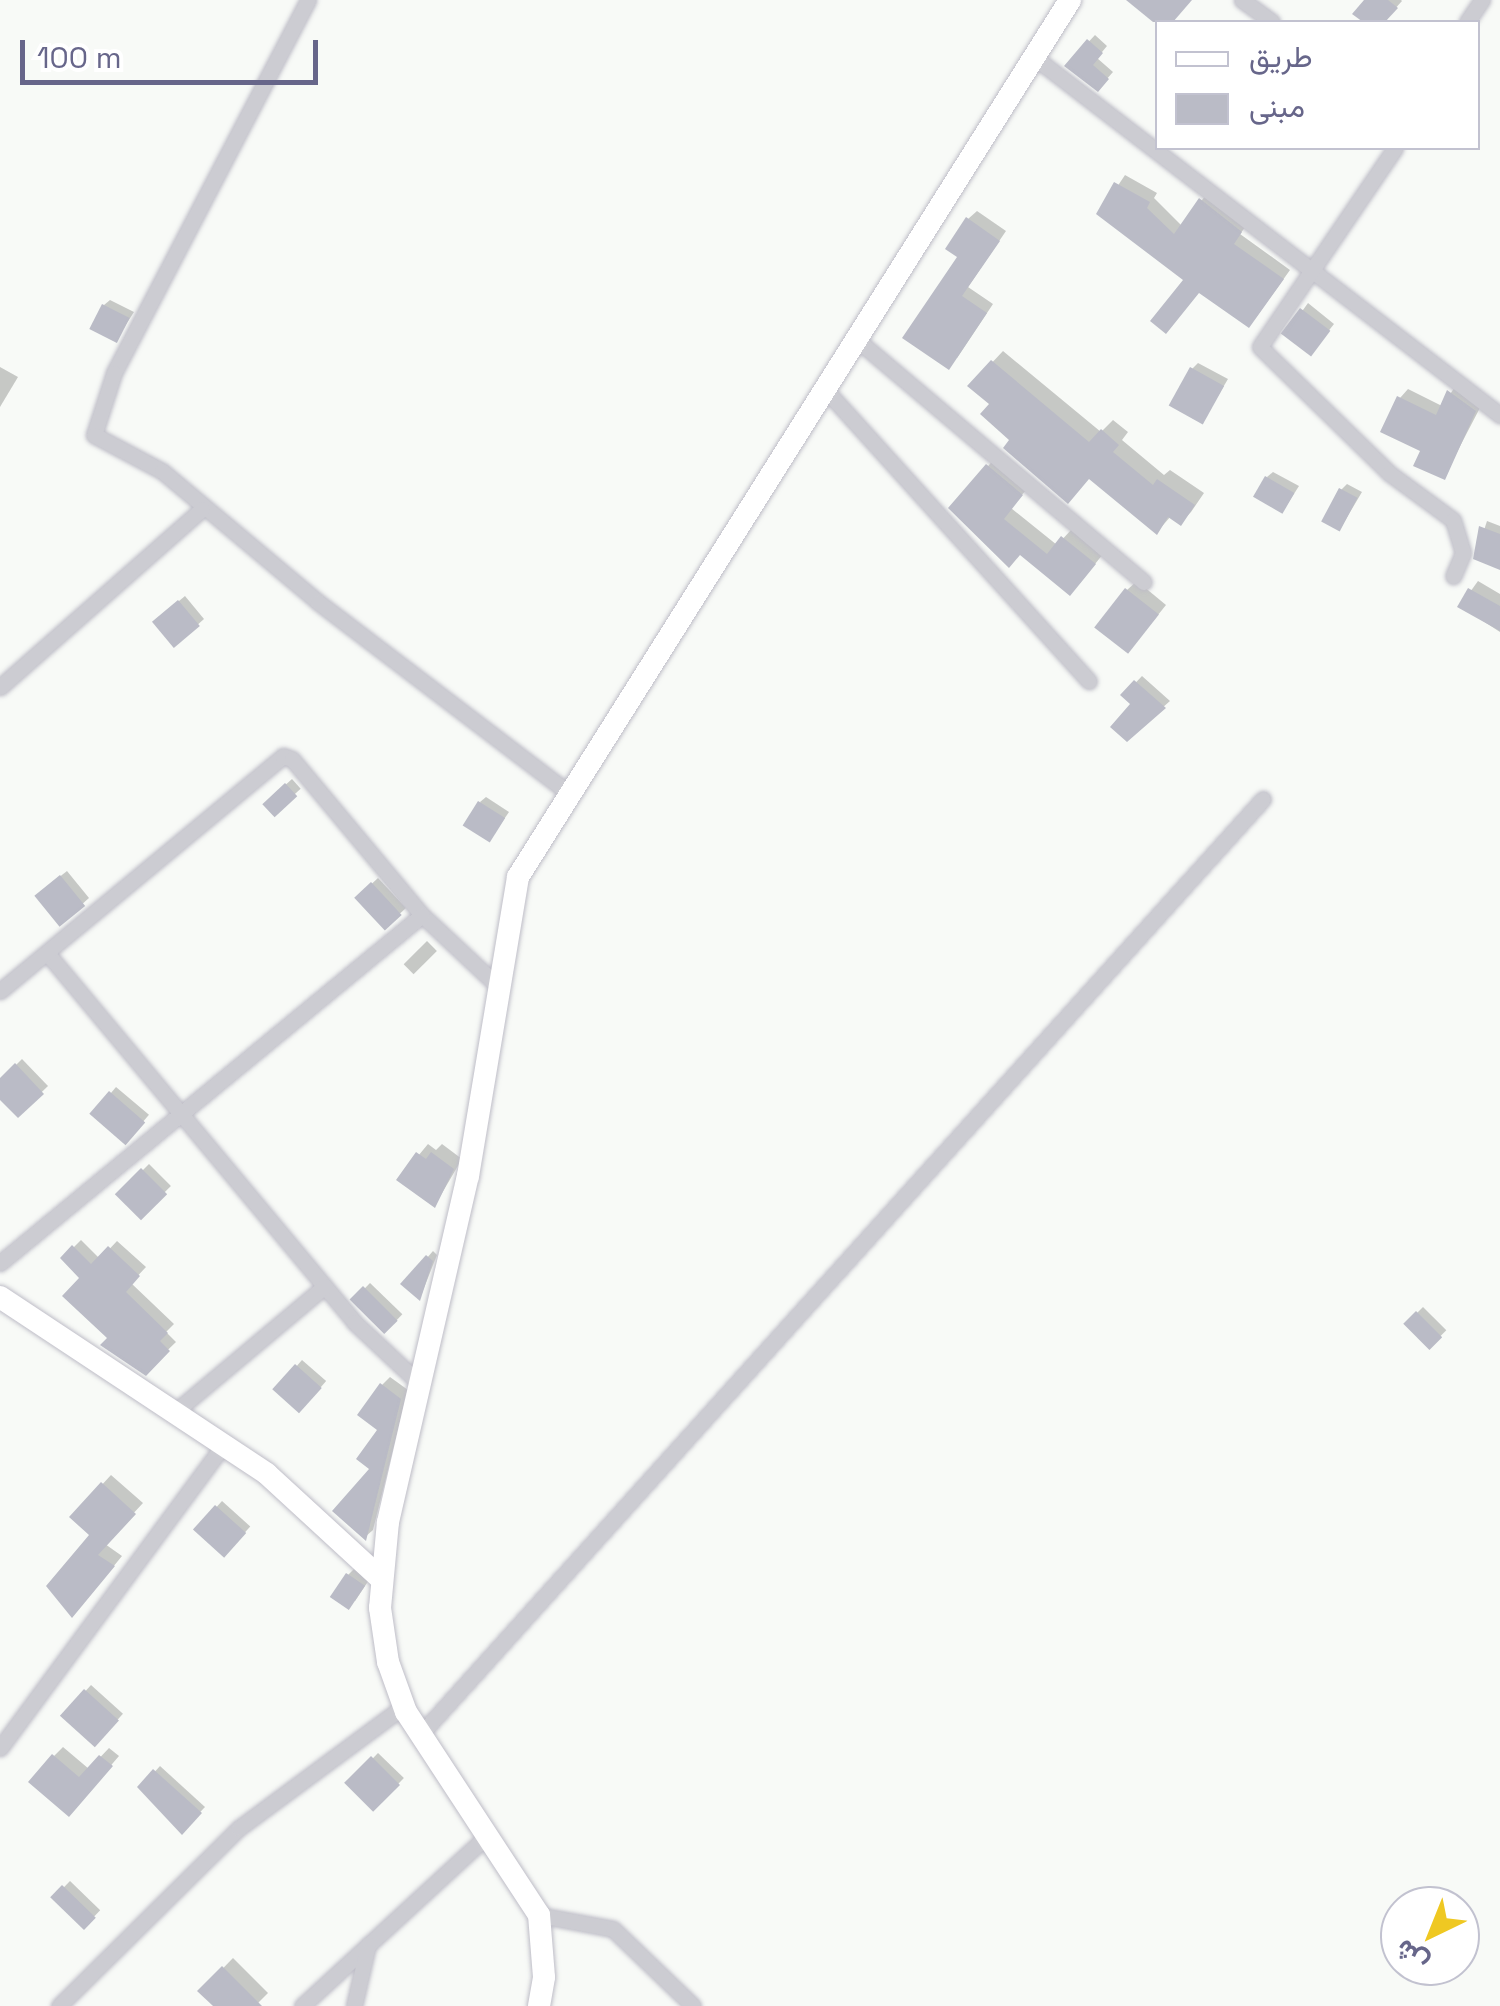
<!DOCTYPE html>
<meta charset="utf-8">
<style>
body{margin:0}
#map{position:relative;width:1500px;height:2006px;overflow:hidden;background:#f8faf7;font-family:"Space Grotesk",Vazirmatn,sans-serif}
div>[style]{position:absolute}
.shadow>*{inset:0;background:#0003;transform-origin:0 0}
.building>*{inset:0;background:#babbc6;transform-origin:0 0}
.roads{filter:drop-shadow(0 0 2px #bebdc7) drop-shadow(0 0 2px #bebdc7)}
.street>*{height:15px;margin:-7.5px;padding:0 7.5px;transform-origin:7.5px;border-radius:7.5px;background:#ccccd2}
.secondary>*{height:22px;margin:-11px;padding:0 11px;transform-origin:11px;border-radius:11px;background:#fff}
span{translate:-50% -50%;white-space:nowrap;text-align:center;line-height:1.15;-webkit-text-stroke:10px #fff;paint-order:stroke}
.legend{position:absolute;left:1155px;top:20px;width:325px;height:130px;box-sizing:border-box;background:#fff;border:2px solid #c2c2d0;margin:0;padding:12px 18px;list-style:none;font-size:30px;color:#67668a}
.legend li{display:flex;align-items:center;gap:20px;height:50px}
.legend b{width:50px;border:2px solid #c2c2d0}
.north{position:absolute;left:1380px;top:1886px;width:100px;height:100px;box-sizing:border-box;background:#fff;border:2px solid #c2c2d0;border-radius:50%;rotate:223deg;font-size:28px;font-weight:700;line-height:40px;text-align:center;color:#67668a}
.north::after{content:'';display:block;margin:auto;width:35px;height:45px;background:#efc822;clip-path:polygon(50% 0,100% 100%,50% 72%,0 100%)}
.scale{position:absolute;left:20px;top:40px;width:298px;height:45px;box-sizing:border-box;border:5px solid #67668a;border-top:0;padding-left:12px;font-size:30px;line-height:35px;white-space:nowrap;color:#67668a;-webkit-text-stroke:8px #fff;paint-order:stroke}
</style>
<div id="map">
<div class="shadow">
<div style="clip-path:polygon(1367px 0,1401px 0,1402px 1px,1383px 22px,1367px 22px,1356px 13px)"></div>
<div style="clip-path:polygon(1095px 35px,1107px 46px,1097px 58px,1113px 72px,1098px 89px,1067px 65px)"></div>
<div style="clip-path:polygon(1125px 175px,1157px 193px,1154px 198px,1182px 226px,1209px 191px,1249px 222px,1240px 234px,1290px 270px,1257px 316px,1186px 279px,1099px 214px)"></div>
<div style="clip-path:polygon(977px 211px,1006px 231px,968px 287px,993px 304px,957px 358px,960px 256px,968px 219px)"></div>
<div style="clip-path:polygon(110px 300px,134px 312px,116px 340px,104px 305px)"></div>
<div style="clip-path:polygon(1308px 303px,1334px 324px,1315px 348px,1285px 335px)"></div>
<div style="clip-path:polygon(1003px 351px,1101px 432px,1113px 420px,1128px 432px,1122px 440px,1164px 475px,1170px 470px,1204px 493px,1191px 512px,1180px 523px,1171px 516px,1157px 532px,1090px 477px,1013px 440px,992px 404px,971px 385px)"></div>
<div style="clip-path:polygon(1198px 363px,1228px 379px,1203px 421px,1192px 369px)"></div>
<div style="clip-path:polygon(0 367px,18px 377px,0 407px)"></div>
<div style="clip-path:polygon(1457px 384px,1483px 402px,1444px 477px,1423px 450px,1400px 398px,1408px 389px,1442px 406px)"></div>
<div style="clip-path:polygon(997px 456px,1031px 484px,1011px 508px,1057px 545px,1072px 529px,1103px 554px,1080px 583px,951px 508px)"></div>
<div style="clip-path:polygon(1273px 472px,1299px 486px,1283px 511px,1267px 477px)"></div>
<div style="clip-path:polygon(1347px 484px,1362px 492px,1340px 529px,1341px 490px)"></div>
<div style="clip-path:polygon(1487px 521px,1500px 526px,1500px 563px,1475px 558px)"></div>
<div style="clip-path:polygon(1137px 581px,1166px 605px,1137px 641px,1127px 590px)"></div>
<div style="clip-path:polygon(1478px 581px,1500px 594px,1500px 632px,1460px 606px)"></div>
<div style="clip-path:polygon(185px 596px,204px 619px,175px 645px,161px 616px)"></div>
<div style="clip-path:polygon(1142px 676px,1170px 701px,1127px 739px,1133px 703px,1124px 695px)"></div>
<div style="left:292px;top:779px;width:13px;height:37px;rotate:48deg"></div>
<div style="clip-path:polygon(486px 797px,509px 812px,494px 834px,480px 802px)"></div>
<div style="clip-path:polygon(67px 871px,89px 898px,60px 924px,43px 890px)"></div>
<div style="left:378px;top:878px;width:41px;height:28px;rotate:47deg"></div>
<div style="left:427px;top:941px;width:14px;height:33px;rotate:45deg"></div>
<div style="clip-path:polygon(22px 1059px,48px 1086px,18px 1115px,0 1096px,0 1081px)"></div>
<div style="left:116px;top:1087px;width:43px;height:35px;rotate:40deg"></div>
<div style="clip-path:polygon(428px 1144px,436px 1150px,442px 1144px,462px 1159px,435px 1205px,399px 1179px)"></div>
<div style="left:149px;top:1164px;width:31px;height:42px;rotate:45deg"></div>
<div style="clip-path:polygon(81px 1240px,100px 1259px,117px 1241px,146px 1267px,131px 1283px,174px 1324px,166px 1332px,176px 1342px,145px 1372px,110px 1337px,82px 1278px,63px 1258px)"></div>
<div style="clip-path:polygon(433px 1251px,437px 1255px,420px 1298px,404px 1284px)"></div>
<div style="left:370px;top:1283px;width:45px;height:23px;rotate:44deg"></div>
<div style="left:1423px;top:1307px;width:33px;height:24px;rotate:45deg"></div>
<div style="left:302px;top:1360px;width:32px;height:39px;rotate:41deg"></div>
<div style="clip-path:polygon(390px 1377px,408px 1390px,373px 1530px,365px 1537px,382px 1385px)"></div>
<div style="clip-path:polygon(111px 1475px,143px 1503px,105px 1544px,122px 1556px,81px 1606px,92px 1535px,72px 1517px)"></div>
<div style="left:222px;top:1501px;width:38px;height:39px;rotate:42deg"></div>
<div style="clip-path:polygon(354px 1569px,369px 1580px,355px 1601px,348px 1575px)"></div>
<div style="left:91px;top:1685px;width:43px;height:42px;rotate:42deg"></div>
<div style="clip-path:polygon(63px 1747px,89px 1769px,109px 1748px,119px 1756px,77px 1805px,54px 1756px)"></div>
<div style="left:378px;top:1753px;width:36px;height:43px;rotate:44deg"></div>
<div style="clip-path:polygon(160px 1766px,205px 1807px,182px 1831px,141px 1787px)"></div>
<div style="left:70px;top:1881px;width:42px;height:23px;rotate:44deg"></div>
<div style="clip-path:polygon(233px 1958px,268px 1993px,255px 2006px,216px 2006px,201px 1991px)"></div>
</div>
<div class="building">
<div style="clip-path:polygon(1126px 0,1192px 0,1173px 22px,1153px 22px)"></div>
<div style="clip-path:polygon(1364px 0,1388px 0,1398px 8px,1385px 22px,1363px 22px,1352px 14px)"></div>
<div style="clip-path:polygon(1087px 39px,1103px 53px,1093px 65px,1109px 79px,1098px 92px,1064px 66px)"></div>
<div style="clip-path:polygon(1114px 182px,1150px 202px,1147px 208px,1174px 234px,1199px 198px,1242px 232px,1234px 244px,1284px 279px,1249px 328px,1199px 293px,1166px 334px,1150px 321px,1183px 280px,1096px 214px)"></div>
<div style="clip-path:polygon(966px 217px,1000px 241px,962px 296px,987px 313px,949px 370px,902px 338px,957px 257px,945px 249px)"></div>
<div style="left:102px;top:304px;width:31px;height:28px;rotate:27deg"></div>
<div style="left:1300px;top:308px;width:38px;height:32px;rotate:37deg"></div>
<div style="clip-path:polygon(991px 360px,1089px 442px,1101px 429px,1119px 445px,1113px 452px,1153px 485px,1157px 479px,1195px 505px,1181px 526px,1168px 517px,1157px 535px,1089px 479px,1068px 504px,1003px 448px,1009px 440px,980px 414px,989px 404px,967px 386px)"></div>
<div style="left:1190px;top:367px;width:39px;height:44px;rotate:29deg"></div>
<div style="clip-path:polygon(1447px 390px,1476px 411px,1445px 480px,1413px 466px,1420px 451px,1380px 432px,1397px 396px,1436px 415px)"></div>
<div style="clip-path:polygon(986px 464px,1023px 495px,1004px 519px,1047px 554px,1061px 536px,1096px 564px,1070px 596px,1020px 555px,1009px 568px,948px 508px)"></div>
<div style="left:1265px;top:476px;width:34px;height:24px;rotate:30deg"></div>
<div style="left:1339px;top:488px;width:21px;height:38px;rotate:28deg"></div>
<div style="clip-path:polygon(1479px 526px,1500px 534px,1500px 570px,1473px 559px)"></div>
<div style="left:1125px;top:588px;width:43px;height:50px;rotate:38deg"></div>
<div style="clip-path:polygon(1468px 588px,1500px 606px,1500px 631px,1457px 607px)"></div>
<div style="left:178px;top:600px;width:34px;height:34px;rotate:50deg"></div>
<div style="clip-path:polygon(1134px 680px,1166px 708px,1127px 742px,1110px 727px,1130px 704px,1120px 695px)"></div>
<div style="left:285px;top:783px;width:18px;height:31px;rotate:47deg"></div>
<div style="left:478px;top:801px;width:32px;height:29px;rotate:32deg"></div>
<div style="left:60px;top:875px;width:40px;height:33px;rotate:51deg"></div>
<div style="left:371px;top:882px;width:45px;height:23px;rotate:47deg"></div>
<div style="clip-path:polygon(15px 1063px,44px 1094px,18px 1118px,0 1100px,0 1078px)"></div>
<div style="left:109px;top:1091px;width:48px;height:30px;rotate:41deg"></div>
<div style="clip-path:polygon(416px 1152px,426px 1159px,431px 1152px,454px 1169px,435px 1208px,396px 1180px)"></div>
<div style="left:141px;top:1168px;width:37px;height:37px;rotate:45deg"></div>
<div style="clip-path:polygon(72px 1245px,91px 1264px,108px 1246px,140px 1276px,126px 1292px,168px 1333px,160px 1341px,170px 1351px,146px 1376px,100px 1345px,107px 1338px,62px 1296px,79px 1278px,60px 1258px)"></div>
<div style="clip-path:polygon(426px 1255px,433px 1261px,420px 1301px,400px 1284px)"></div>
<div style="left:363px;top:1286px;width:49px;height:19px;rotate:45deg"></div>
<div style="left:1416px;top:1311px;width:37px;height:18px;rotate:45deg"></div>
<div style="left:295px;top:1364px;width:36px;height:34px;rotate:42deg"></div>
<div style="clip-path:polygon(380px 1383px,401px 1399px,366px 1541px,332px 1511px,369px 1469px,356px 1459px,377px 1430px,357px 1415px)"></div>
<div style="clip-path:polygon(101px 1482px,136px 1514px,98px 1555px,115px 1566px,72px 1618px,46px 1586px,89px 1535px,69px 1517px)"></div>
<div style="left:215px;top:1505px;width:42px;height:33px;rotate:42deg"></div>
<div style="left:346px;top:1573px;width:23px;height:29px;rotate:34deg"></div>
<div style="left:84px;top:1689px;width:47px;height:36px;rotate:42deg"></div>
<div style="clip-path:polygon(52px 1754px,79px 1777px,99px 1755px,113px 1766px,69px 1817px,28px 1782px)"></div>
<div style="left:371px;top:1756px;width:41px;height:38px;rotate:45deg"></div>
<div style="clip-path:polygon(153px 1769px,202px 1813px,182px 1835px,137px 1787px)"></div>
<div style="left:62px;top:1885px;width:47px;height:17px;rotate:44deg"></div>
<div style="clip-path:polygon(222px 1966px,262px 2006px,213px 2006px,197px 1991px)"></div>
</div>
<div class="roads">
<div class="street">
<div style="left:308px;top:0;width:420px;rotate:117.5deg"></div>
<div style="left:114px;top:373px;width:65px;rotate:107.9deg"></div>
<div style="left:94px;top:435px;width:77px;rotate:27.9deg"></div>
<div style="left:162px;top:471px;width:204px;rotate:40deg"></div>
<div style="left:318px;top:602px;width:313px;rotate:37.3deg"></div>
<div style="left:1242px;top:0;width:37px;rotate:36deg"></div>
<div style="left:1467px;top:22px;width:27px;rotate:-56deg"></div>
<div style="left:1034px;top:57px;width:588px;rotate:37.53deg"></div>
<div style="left:1395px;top:148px;width:240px;rotate:124.2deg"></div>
<div style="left:1260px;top:347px;width:180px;rotate:44.3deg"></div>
<div style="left:1389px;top:473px;width:79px;rotate:36.3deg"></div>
<div style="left:1453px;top:520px;width:34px;rotate:73deg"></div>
<div style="left:1463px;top:553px;width:25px;rotate:113deg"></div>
<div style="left:855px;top:338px;width:378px;rotate:40.2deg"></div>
<div style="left:824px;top:388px;width:395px;rotate:47.9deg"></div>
<div style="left:0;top:687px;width:269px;rotate:-41.4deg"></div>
<div style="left:47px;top:953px;width:480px;rotate:50.2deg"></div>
<div style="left:354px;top:1322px;width:91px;rotate:43.2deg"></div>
<div style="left:0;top:991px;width:368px;rotate:-39.7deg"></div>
<div style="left:283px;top:756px;width:9px;rotate:18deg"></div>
<div style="left:292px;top:759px;width:203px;rotate:50.2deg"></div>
<div style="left:422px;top:915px;width:104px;rotate:43.1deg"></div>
<div style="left:0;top:1263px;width:547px;rotate:-39.51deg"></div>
<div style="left:176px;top:1411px;width:194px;rotate:-40deg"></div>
<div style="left:419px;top:1736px;width:1261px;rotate:-47.99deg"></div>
<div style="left:0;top:1748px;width:378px;rotate:-53.6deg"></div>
<div style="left:539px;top:1915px;width:75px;rotate:10.7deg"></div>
<div style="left:613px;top:1929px;width:111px;rotate:43.9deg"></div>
<div style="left:59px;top:2006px;width:253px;rotate:-44.7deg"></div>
<div style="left:239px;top:1828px;width:205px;rotate:-36.5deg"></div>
<div style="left:302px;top:2006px;width:251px;rotate:-42.6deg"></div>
<div style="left:354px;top:2006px;width:63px;rotate:-77.1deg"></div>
</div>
<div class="secondary">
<div style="left:0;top:1297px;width:320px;rotate:33.5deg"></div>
<div style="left:267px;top:1474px;width:155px;rotate:42.6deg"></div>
<div style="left:539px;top:2006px;width:29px;rotate:-80deg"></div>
<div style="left:544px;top:1977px;width:62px;rotate:-94.6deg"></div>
<div style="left:539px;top:1915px;width:243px;rotate:-123.2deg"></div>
<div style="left:406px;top:1712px;width:53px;rotate:-109.8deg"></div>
<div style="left:388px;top:1662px;width:55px;rotate:-98.4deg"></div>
<div style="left:380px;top:1608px;width:86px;rotate:-84.7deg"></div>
<div style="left:388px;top:1522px;width:355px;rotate:-77deg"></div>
<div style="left:468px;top:1176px;width:303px;rotate:-80.5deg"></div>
<div style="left:518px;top:877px;width:1036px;rotate:-57.81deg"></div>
</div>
</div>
<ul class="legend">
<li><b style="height:12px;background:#fff"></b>طريق</li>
<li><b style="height:28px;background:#babbc6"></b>مبنى</li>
</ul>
<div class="north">ش</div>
<div class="scale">100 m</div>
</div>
